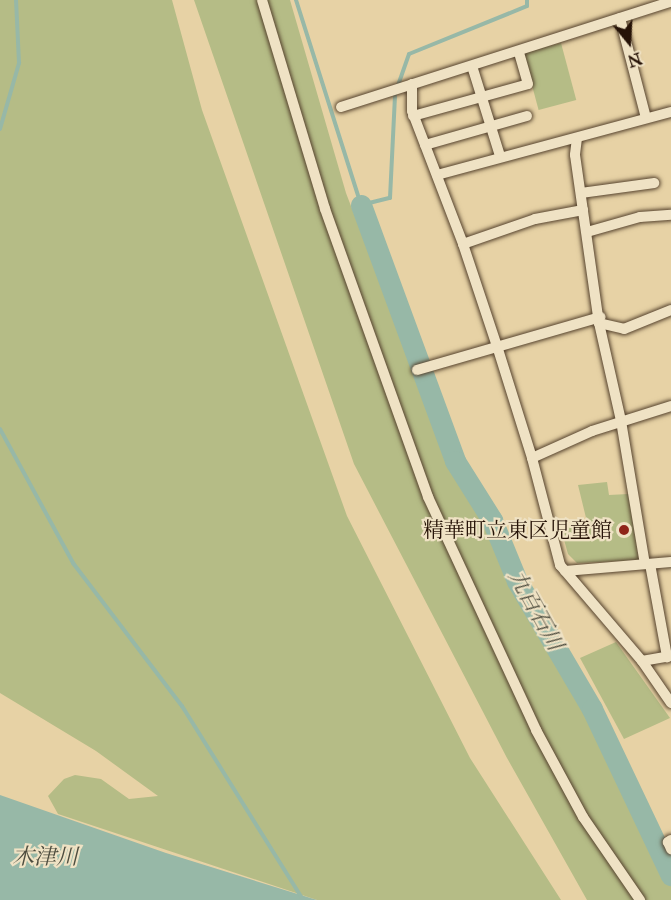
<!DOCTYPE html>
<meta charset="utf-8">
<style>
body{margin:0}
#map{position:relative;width:671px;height:900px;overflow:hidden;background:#e7d2a5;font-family:"IM FELL Great Primer","Noto Serif JP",serif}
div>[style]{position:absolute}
.green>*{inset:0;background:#b5bc86;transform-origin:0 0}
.water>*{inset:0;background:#97b8a7}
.stream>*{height:4px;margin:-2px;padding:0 2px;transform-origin:2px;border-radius:2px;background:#97b8a7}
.river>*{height:21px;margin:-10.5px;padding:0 10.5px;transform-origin:10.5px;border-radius:10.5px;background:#97b8a7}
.roads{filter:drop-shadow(0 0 2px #56432e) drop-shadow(0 0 2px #56432e)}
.street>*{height:10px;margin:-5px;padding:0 5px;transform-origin:5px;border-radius:5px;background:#efe2c4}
.dots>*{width:16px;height:16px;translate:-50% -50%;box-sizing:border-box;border:3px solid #efe2c4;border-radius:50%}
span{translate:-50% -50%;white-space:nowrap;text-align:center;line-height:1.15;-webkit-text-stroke:4.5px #efe2c4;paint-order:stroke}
.poi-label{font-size:21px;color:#261307}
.right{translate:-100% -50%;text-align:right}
.water-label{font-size:22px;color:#4e4d3f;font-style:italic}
.north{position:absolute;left:599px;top:12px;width:60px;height:60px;-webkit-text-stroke:4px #efe2c4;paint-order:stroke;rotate:162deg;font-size:16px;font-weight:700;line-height:24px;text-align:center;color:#261307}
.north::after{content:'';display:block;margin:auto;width:21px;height:27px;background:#261307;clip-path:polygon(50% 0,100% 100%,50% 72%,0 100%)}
</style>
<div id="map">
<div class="green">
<div style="clip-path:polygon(0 0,172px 0,202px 110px,347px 516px,470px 758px,561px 900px,317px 900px,58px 814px,48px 796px,64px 779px,75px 775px,101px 779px,129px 799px,158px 796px,96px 751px,0 693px)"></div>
<div style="clip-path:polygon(194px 0,290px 0,346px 193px,442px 444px,488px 523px,520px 594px,608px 751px,671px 882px,671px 900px,587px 900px,507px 758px,354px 464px)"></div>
<div style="left:561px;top:43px;width:59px;height:39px;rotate:75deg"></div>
<div style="clip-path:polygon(607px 482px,609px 495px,628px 494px,639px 560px,577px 563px,568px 554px,561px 529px,587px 522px,578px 485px)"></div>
<div style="clip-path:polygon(616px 642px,670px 718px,624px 739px,580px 658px)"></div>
</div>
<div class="water">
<div style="clip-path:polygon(0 795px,166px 853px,317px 900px,0 900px)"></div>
</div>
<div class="stream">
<div style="left:296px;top:0;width:215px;rotate:72.4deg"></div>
<div style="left:361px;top:205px;width:30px;rotate:-14deg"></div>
<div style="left:390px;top:198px;width:104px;rotate:-87.2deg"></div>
<div style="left:395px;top:94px;width:42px;rotate:-70.7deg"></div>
<div style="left:409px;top:54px;width:127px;rotate:-22.1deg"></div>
<div style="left:527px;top:6px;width:6px;rotate:-90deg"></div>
<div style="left:0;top:129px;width:69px;rotate:-73.9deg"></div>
<div style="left:19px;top:63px;width:63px;rotate:-92.7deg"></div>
<div style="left:0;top:429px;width:153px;rotate:61.4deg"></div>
<div style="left:73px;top:563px;width:180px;rotate:52.7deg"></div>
<div style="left:182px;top:706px;width:229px;rotate:58deg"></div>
</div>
<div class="river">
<div style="left:361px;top:205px;width:273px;rotate:69.8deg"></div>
<div style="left:455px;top:461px;width:70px;rotate:57.9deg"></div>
<div style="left:492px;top:520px;width:66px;rotate:67.7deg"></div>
<div style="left:517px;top:581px;width:148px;rotate:59.6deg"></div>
<div style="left:592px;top:709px;width:184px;rotate:64.6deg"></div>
</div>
<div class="roads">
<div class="street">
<div style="left:262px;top:0;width:218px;rotate:73.2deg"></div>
<div style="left:325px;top:209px;width:306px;rotate:70.3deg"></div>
<div style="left:428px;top:497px;width:257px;rotate:65.1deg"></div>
<div style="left:536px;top:730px;width:99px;rotate:61.6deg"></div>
<div style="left:583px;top:817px;width:101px;rotate:55.5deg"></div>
<div style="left:620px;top:18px;width:103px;rotate:75.4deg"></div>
<div style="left:472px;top:66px;width:94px;rotate:72.7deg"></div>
<div style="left:412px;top:84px;width:27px;rotate:90deg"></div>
<div style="left:412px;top:111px;width:142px;rotate:69deg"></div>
<div style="left:463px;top:244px;width:108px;rotate:71.6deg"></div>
<div style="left:497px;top:346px;width:117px;rotate:72.6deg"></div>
<div style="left:532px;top:458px;width:111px;rotate:75.3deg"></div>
<div style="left:560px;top:565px;width:126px;rotate:49.5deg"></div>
<div style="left:642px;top:661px;width:51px;rotate:55.4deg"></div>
<div style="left:341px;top:107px;width:346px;rotate:-17.7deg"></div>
<div style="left:413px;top:116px;width:119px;rotate:-15.5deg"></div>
<div style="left:528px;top:84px;width:33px;rotate:-106deg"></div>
<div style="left:577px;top:138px;width:17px;rotate:97deg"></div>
<div style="left:575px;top:155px;width:170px;rotate:81.9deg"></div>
<div style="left:599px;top:323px;width:100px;rotate:77.3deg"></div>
<div style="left:621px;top:421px;width:145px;rotate:80.5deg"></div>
<div style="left:425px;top:145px;width:106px;rotate:-15.9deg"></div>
<div style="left:437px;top:175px;width:242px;rotate:-15.1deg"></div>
<div style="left:581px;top:193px;width:74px;rotate:-7.8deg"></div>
<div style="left:587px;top:232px;width:55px;rotate:-15.8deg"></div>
<div style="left:640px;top:217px;width:31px;rotate:-4deg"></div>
<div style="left:463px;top:244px;width:76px;rotate:-19.1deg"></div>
<div style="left:535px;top:219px;width:49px;rotate:-10.6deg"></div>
<div style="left:599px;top:323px;width:26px;rotate:13deg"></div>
<div style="left:624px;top:329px;width:51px;rotate:-22deg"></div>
<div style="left:417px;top:370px;width:191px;rotate:-16.1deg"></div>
<div style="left:532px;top:458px;width:66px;rotate:-24.2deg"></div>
<div style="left:592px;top:431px;width:83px;rotate:-17.6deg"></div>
<div style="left:650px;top:564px;width:95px;rotate:79.6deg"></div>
<div style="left:565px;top:571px;width:106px;rotate:-4.9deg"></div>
<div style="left:642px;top:661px;width:29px;rotate:-10deg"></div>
<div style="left:671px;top:840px;width:4px;rotate:146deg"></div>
<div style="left:668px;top:842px;width:8px;rotate:67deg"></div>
</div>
</div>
<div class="dots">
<div style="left:624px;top:530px;background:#8f2418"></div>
</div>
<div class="poi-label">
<span class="right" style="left:612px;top:530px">精華町立東区児童館</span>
</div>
<div class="water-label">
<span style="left:536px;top:610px;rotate:61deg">九百石川</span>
<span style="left:45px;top:857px">木津川</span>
</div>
<div class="north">N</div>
</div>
